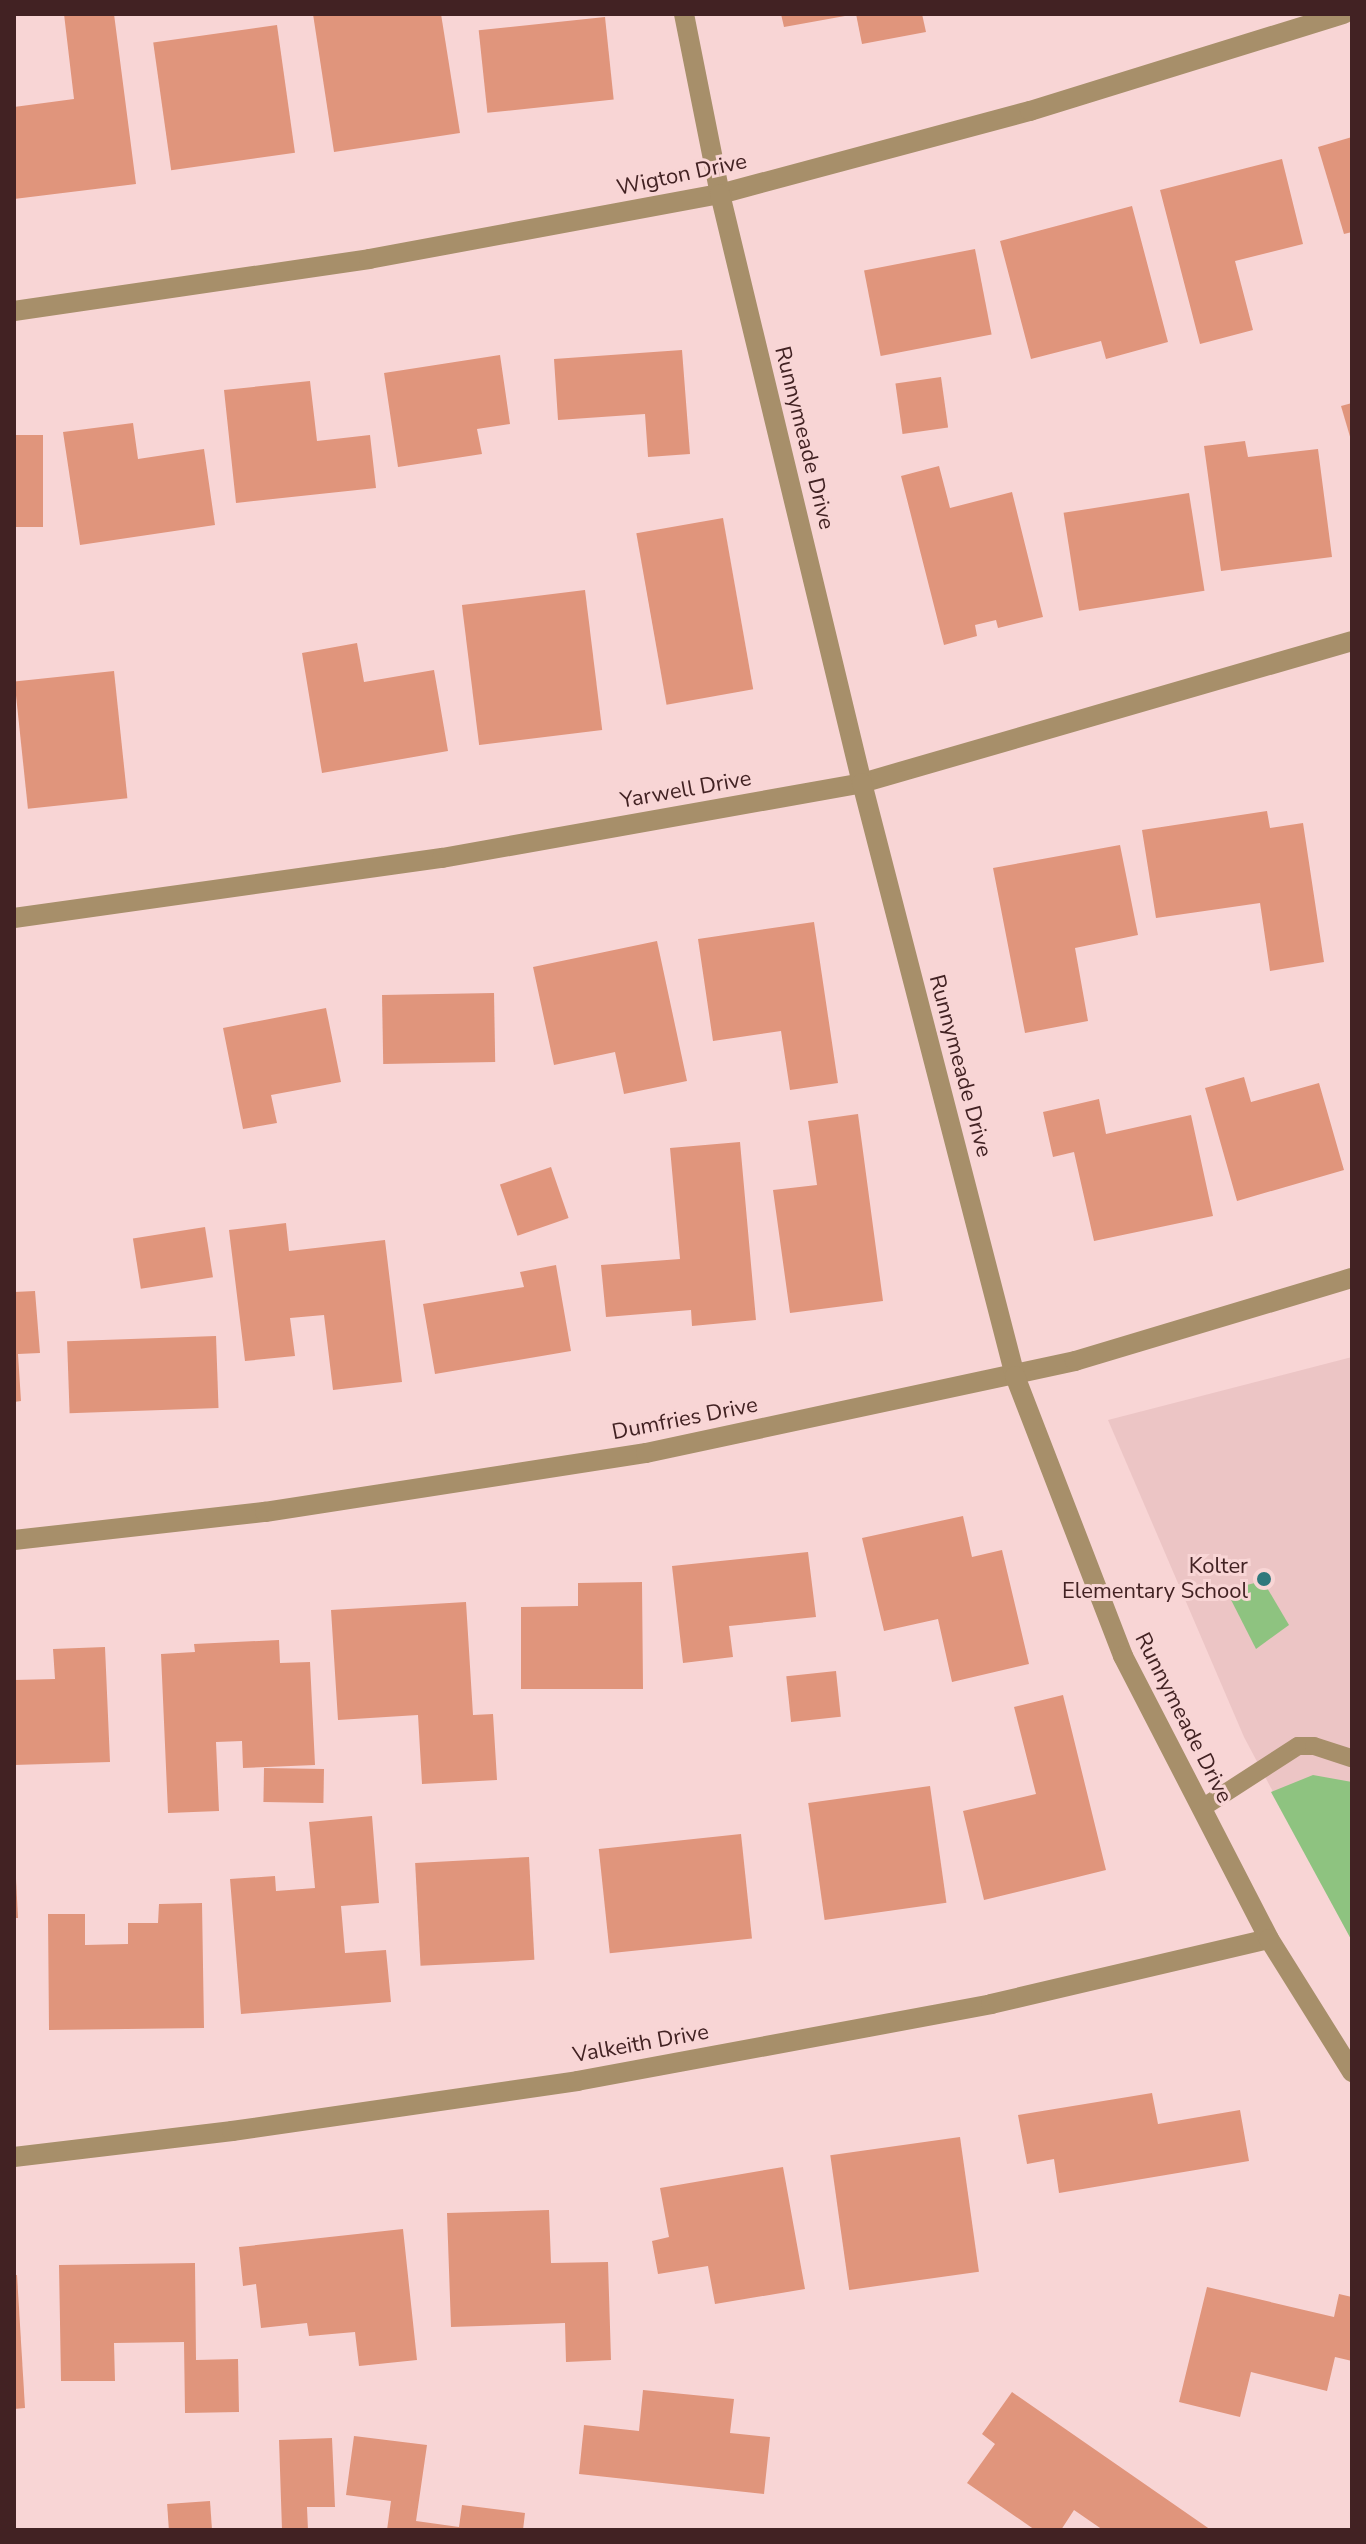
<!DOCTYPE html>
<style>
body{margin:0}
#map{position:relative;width:1366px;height:2544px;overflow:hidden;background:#f8d5d5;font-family:"Nunito Sans",sans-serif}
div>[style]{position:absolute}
.built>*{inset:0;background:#ecc5c5}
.green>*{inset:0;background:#8ec380}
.building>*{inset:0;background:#e0957c;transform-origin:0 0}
.service>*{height:18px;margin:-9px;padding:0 9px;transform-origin:9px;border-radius:9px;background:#a78f6a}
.minor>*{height:20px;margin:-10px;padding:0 10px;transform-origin:10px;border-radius:10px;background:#a78f6a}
.tertiary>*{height:20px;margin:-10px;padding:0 10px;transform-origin:10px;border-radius:10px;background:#a78f6a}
.dots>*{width:22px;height:22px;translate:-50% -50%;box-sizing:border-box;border:4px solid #f8d5d5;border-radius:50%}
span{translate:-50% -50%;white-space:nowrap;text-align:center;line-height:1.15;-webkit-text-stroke:6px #f8d5d5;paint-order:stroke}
.street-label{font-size:22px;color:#422223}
.poi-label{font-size:22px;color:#422223}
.right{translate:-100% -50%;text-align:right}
.frame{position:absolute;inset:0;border:16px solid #422223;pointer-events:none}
</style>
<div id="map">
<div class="built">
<div style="clip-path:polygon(1352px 1357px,1352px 1941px,1244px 1737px,1108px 1420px)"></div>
</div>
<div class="green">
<div style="clip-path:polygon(1263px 1581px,1289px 1625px,1256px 1649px,1226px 1590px)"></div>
<div style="clip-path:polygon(1313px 1775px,1352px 1782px,1352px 1941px,1271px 1792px)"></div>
</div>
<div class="building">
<div style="clip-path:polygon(64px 14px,114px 14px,136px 184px,14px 199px,14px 107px,74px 99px)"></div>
<div style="clip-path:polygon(313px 14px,441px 14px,460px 133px,334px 152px)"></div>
<div style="clip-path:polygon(781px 14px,845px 14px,845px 16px,784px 27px)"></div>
<div style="clip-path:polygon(856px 14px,922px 14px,926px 32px,862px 44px)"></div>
<div style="left:605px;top:17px;width:83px;height:127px;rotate:84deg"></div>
<div style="left:277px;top:25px;width:129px;height:125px;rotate:82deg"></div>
<div style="clip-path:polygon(1352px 137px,1352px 232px,1344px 234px,1318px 147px)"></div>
<div style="clip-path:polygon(1282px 159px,1303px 244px,1235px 261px,1253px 330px,1200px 344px,1160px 190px)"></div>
<div style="clip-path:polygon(1132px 206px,1168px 342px,1106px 359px,1101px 341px,1031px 359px,1000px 241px)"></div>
<div style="left:975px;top:249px;width:87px;height:113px;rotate:79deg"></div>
<div style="clip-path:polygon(682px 350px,690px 454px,648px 457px,645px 414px,558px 420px,554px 359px)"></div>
<div style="clip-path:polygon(500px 355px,510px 424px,477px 429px,482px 454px,398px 467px,384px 373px)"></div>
<div style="left:941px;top:377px;width:51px;height:46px;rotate:82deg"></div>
<div style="clip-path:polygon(310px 381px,317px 441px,370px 435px,376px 488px,236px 503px,224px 390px)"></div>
<div style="clip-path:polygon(1352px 403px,1352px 440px,1351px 440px,1341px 406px)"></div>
<div style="clip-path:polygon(133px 423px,138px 459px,204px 449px,215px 525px,80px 545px,63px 432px)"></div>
<div style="left:14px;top:435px;width:29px;height:92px"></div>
<div style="clip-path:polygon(1245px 441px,1248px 457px,1318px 449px,1332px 557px,1221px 571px,1204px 446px)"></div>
<div style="clip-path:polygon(939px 466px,950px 508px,1012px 492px,1043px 617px,998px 628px,996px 620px,975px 625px,977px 636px,944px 645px,901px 476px)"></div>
<div style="left:1189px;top:493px;width:99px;height:127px;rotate:81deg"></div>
<div style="left:723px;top:518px;width:174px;height:88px;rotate:80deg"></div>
<div style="left:585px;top:590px;width:141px;height:124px;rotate:83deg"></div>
<div style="clip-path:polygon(357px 643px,364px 682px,434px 670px,448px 751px,322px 773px,302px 653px)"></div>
<div style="left:114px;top:671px;width:128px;height:100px;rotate:84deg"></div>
<div style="clip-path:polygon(1267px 811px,1270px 828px,1303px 823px,1324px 962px,1270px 971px,1260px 903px,1156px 918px,1142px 830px)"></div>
<div style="clip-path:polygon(1120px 845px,1138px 935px,1075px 948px,1088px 1021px,1025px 1033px,993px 868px)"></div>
<div style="clip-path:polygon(814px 922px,838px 1083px,790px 1090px,781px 1031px,713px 1041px,698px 939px)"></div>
<div style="clip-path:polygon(657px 941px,687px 1081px,624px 1094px,615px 1052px,554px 1065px,533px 967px)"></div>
<div style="left:494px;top:993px;width:69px;height:112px;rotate:89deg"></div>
<div style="clip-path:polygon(326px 1008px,341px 1082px,271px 1095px,277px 1123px,243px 1129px,223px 1028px)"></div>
<div style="clip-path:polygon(1244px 1077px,1251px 1102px,1319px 1083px,1344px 1170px,1237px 1201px,1205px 1088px)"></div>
<div style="clip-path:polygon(1099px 1099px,1106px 1134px,1191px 1115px,1213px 1216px,1094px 1241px,1074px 1152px,1053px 1157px,1043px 1112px)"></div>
<div style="clip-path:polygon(858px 1114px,883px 1301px,790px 1313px,773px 1190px,817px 1185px,808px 1121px)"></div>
<div style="clip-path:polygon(740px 1142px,756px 1320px,692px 1326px,691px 1310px,606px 1317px,601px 1265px,680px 1259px,670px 1148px)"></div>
<div style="left:551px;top:1167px;width:54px;height:54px;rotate:71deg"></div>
<div style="clip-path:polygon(286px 1223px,289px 1251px,385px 1240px,402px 1382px,333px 1390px,324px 1315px,290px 1318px,295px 1356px,245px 1361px,229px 1230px)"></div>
<div style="left:205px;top:1227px;width:51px;height:73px;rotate:81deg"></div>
<div style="clip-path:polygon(556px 1265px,571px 1351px,435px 1374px,423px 1304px,524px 1287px,520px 1272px)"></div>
<div style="clip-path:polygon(35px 1291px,40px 1353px,18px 1354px,21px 1401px,14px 1402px,14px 1292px)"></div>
<div style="left:216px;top:1336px;width:72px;height:149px;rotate:88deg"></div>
<div style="clip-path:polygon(963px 1516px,972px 1557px,1002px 1550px,1029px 1664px,952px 1682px,938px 1619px,884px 1631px,862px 1538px)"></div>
<div style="clip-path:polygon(808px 1552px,816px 1617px,729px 1626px,733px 1657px,683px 1663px,672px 1566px)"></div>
<div style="clip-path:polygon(642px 1582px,643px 1689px,521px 1689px,521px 1607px,578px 1606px,578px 1583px)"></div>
<div style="clip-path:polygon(466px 1602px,473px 1715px,493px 1714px,497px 1780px,422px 1784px,418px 1715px,338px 1720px,331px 1610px)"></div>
<div style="clip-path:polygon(279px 1640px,280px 1663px,310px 1662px,315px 1765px,243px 1768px,242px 1741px,216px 1742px,219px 1811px,168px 1813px,161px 1654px,195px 1652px,194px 1644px)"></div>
<div style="clip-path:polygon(105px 1647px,110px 1762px,14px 1765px,14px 1680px,55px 1679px,53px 1649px)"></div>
<div style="left:836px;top:1671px;width:46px;height:50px;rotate:84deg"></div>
<div style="clip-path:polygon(1063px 1695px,1106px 1870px,984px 1900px,963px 1811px,1036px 1794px,1014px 1707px)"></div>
<div style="left:264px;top:1768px;width:60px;height:34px;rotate:1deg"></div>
<div style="left:930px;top:1786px;width:118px;height:123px;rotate:82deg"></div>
<div style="clip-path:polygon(372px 1816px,379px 1903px,341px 1906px,345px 1953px,386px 1950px,391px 2002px,241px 2014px,230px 1879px,275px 1876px,276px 1891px,315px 1888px,309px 1822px)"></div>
<div style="left:741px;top:1834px;width:105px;height:143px;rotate:84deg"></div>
<div style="left:529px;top:1857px;width:103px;height:114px;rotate:87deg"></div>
<div style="clip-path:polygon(16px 1879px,18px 1918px,14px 1918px,14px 1880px)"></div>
<div style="clip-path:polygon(202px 1903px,204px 2028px,49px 2030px,48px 1914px,85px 1914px,85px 1945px,128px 1944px,128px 1923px,158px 1923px,159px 1904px)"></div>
<div style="clip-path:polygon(1152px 2093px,1158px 2124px,1240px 2110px,1249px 2161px,1059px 2193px,1054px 2159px,1027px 2164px,1018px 2115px)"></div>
<div style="left:960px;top:2137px;width:136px;height:131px;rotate:82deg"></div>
<div style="clip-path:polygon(783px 2167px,805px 2289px,715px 2304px,708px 2266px,658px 2274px,652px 2241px,669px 2237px,660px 2188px)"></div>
<div style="clip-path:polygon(549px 2210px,551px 2263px,608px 2262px,611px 2360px,566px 2362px,565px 2323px,451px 2327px,447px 2213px)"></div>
<div style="clip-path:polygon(403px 2229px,417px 2360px,359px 2366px,355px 2332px,309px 2336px,307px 2323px,261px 2328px,256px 2284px,243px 2286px,239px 2247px)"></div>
<div style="clip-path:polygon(195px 2263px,196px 2360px,238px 2359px,239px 2412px,185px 2413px,184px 2342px,114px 2343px,115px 2381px,61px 2381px,59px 2265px)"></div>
<div style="clip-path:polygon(14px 2275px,17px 2275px,25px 2408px,14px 2409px)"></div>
<div style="clip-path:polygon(1207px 2287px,1334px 2317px,1339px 2294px,1352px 2297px,1352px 2361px,1335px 2357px,1327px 2391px,1251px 2372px,1240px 2417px,1179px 2402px)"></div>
<div style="clip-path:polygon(643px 2390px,734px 2399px,730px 2433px,770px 2437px,764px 2494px,579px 2474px,584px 2425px,639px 2431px)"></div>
<div style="clip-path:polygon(1012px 2392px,1211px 2530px,1103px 2530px,1074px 2510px,1061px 2530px,1035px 2530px,967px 2483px,995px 2444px,982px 2434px)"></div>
<div style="clip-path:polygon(354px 2436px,427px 2445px,416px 2521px,459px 2527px,462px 2505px,525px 2513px,523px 2530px,387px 2530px,391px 2501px,346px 2495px)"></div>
<div style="clip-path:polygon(332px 2438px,335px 2507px,307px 2507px,308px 2530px,282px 2530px,279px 2440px)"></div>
<div style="left:210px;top:2501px;width:29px;height:43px;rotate:86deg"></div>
</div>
<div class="service">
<div style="left:1202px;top:1808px;width:114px;rotate:-32.9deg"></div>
<div style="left:1298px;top:1746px;width:16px"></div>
<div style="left:1314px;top:1746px;width:40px;rotate:18deg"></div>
</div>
<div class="minor">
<div style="left:14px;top:311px;width:359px;rotate:-8.3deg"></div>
<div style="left:369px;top:259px;width:357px;rotate:-10.5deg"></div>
<div style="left:720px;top:194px;width:321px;rotate:-15deg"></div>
<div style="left:1030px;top:111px;width:328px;rotate:-17.2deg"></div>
<div style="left:14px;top:918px;width:432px;rotate:-8deg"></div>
<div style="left:442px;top:858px;width:427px;rotate:-10.1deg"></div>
<div style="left:862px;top:783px;width:510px;rotate:-16.16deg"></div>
<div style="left:14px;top:1540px;width:253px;rotate:-6.4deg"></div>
<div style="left:265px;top:1512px;width:386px;rotate:-8.8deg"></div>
<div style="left:646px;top:1453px;width:439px;rotate:-12.1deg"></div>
<div style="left:1075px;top:1361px;width:289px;rotate:-16.7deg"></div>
<div style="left:14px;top:2157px;width:220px;rotate:-6.8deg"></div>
<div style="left:232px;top:2131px;width:349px;rotate:-8.2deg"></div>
<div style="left:577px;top:2081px;width:421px;rotate:-10.5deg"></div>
<div style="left:991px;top:2004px;width:285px;rotate:-13.2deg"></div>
</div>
<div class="tertiary">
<div style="left:684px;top:14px;width:184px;rotate:78.7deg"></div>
<div style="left:720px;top:194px;width:606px;rotate:76.45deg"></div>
<div style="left:862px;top:783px;width:612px;rotate:75.53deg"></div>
<div style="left:1015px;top:1376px;width:300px;rotate:68.9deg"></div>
<div style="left:1123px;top:1656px;width:318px;rotate:62.7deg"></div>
<div style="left:1269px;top:1939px;width:157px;rotate:58deg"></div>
</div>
<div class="dots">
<div style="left:1264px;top:1579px;background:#2f787c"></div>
</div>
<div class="street-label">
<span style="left:682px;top:175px;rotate:-12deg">Wigton Drive</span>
<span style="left:804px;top:438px;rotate:76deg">Runnymeade Drive</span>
<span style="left:686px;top:790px;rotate:-10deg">Yarwell Drive</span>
<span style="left:960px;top:1066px;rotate:75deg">Runnymeade Drive</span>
<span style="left:685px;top:1419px;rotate:-11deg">Dumfries Drive</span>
<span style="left:1183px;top:1718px;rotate:63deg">Runnymeade Drive</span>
<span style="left:641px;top:2044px;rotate:-10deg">Valkeith Drive</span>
</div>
<div class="poi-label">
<span class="right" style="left:1248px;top:1579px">Kolter<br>Elementary School</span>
</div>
<div class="frame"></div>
</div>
